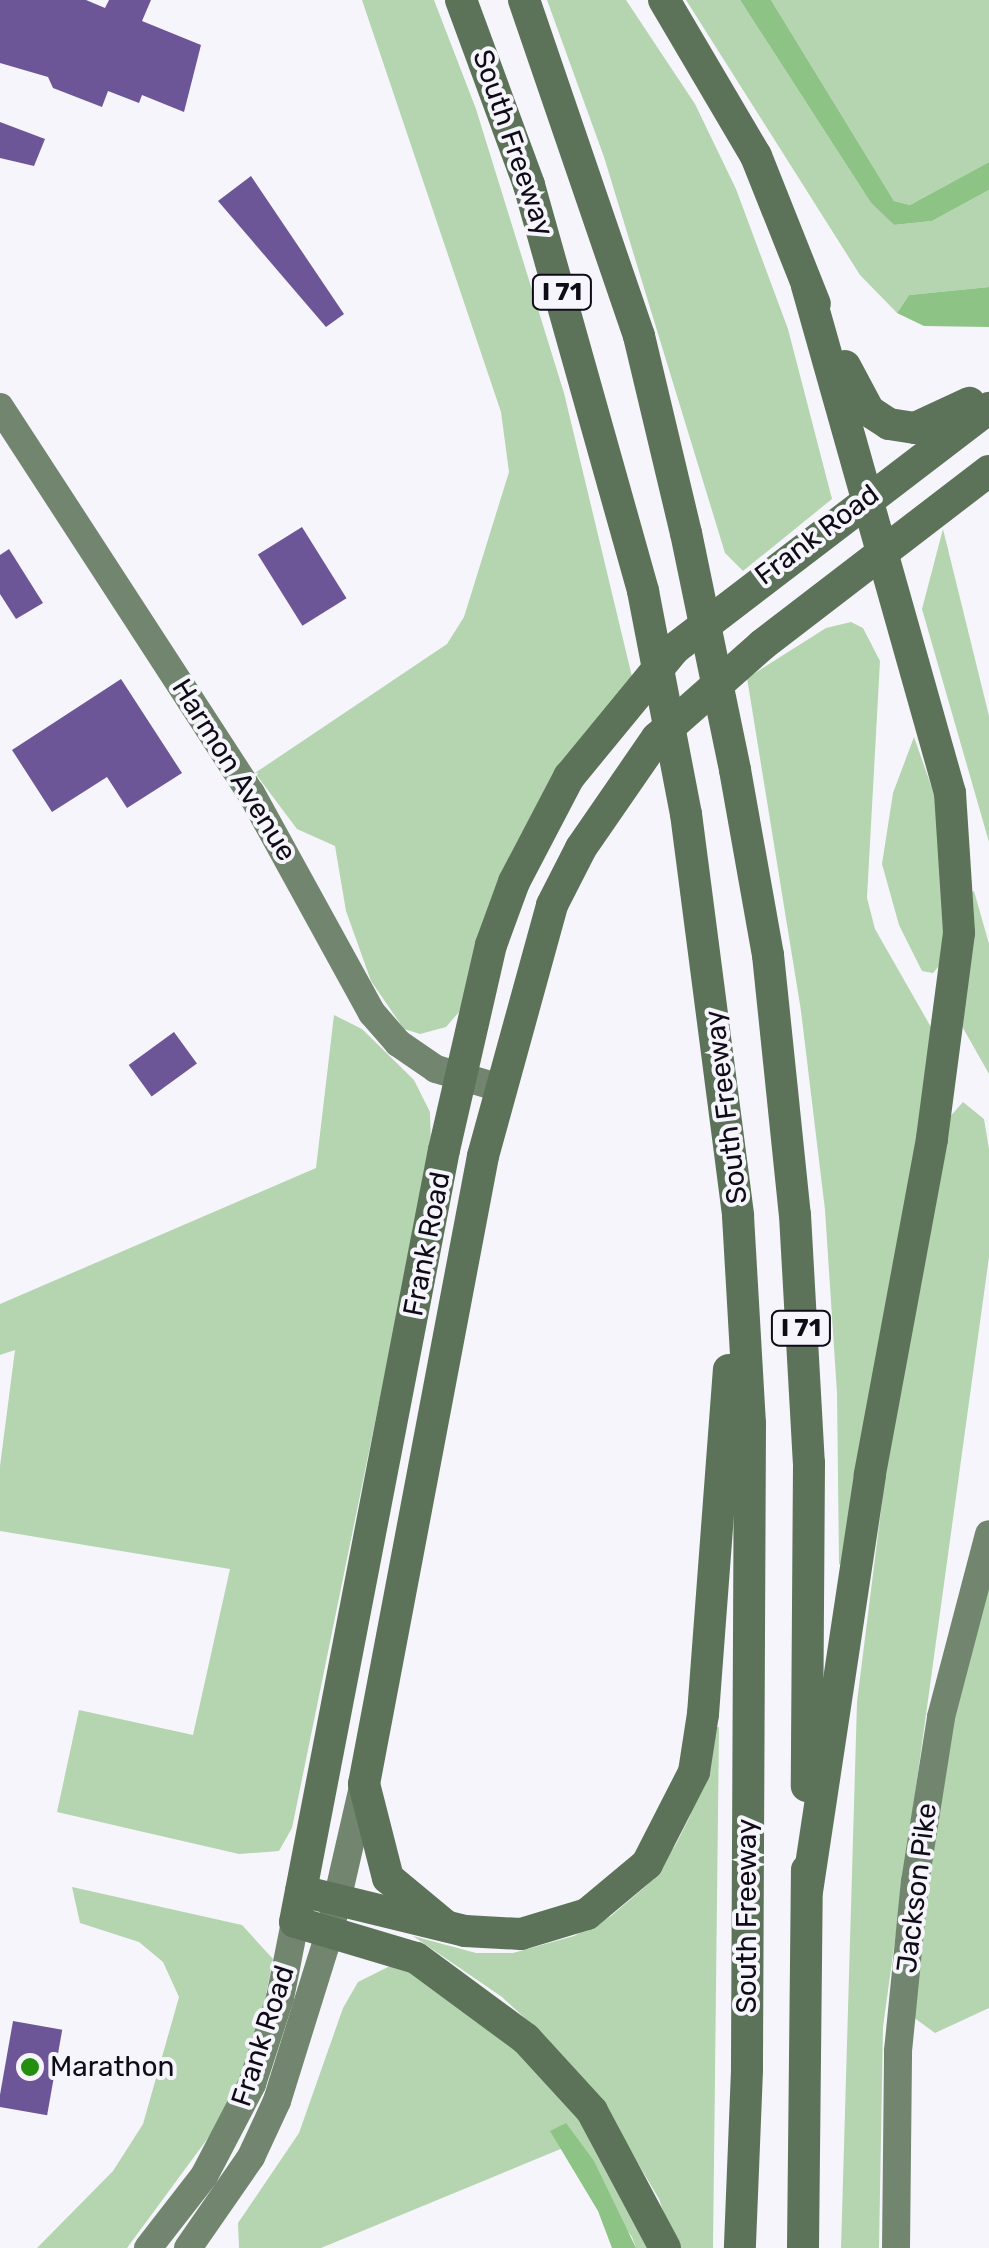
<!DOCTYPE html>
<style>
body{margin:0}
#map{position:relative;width:989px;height:2248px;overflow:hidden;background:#f7f5fc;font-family:Rubik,sans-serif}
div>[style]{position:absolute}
.green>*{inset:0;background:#b4d5af}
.forest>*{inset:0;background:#8dc385}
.building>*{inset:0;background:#6c5697;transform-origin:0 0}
.major>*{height:28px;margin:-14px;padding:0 14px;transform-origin:14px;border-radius:14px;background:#72866f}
.highway>*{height:32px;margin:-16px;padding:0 16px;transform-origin:16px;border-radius:16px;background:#5c7359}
.highway-bridge>*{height:32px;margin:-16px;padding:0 16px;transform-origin:16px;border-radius:16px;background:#5c7359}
.dots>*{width:28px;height:28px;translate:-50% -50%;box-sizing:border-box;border:5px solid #f7f5fc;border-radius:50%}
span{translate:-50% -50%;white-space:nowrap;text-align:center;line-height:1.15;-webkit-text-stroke:8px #f7f5fc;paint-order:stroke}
.shield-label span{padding:2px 8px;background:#f7f5fc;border:2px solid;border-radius:8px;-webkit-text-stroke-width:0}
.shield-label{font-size:25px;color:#0f0c17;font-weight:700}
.street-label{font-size:28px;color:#0f0c17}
.poi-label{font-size:28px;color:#0f0c17}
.left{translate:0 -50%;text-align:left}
</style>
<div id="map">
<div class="green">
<div style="clip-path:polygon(362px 0,434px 0,476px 109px,564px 393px,634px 685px,499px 884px,459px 1012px,446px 1027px,420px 1034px,404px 1029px,371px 981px,346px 911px,335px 846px,297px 829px,255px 773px,447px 644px,464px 617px,509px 472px,501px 412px)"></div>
<div style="clip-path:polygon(547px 0,626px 0,695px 104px,736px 189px,788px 329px,832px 499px,743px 571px,725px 553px,604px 157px)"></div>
<div style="clip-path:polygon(686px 0,740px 0,871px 203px,894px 225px,932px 221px,989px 190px,989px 287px,909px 295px,897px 313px,860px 275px)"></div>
<div style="clip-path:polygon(771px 0,989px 0,989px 162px,910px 205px,894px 201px)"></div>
<div style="clip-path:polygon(943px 529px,989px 716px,989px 842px,922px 609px)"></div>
<div style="clip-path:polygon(851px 622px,863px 628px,880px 661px,867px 898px,875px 929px,936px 1036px,845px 1566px,839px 1564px,837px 1393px,825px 1210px,801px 1011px,747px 678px,826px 628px)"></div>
<div style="clip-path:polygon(914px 737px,940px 811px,944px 960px,933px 973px,922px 971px,899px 925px,882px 864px,893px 793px)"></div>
<div style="clip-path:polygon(974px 891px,989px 944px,989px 1074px,963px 1028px,967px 896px)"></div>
<div style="clip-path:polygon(334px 1015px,362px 1029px,414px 1080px,430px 1112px,431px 1148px,292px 1828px,279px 1851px,239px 1854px,57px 1812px,79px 1710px,193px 1735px,230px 1569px,0 1531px,0 1466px,15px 1350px,0 1355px,0 1304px,316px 1168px)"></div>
<div style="clip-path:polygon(963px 1102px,984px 1119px,989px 1149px,989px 1257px,883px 2027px,879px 2248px,841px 2248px,857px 1702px,885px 1478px,947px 1120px)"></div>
<div style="clip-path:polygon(989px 1586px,989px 2008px,935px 2033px,913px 2017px,924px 1894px,972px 1613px)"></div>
<div style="clip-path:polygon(719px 1727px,713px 2248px,676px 2248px,659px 2199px,619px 2131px,542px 2034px,502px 1997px,413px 1936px,476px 1953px,513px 1953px,574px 1936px,611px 1916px,646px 1886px,675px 1846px,690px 1816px,711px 1728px)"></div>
<div style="clip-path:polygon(72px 1887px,242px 1925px,273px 1959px,257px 2040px,219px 2123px,127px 2248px,37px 2248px,113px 2171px,143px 2124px,179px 1997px,163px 1962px,139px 1942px,80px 1923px)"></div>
<div style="clip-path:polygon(394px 1964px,414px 1969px,541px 2070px,591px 2135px,652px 2248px,636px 2248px,632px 2237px,551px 2131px,563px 2148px,321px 2248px,239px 2248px,238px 2223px,299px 2133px,343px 2008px,358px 1982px)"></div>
</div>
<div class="forest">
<div style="clip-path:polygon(740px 0,771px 0,894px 201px,910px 205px,989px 162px,989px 190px,932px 221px,894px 225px,871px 203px)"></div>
<div style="clip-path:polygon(989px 287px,989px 327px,924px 326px,897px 313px,909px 295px)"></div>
<div style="clip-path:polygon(566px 2123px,594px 2161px,636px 2248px,612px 2248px,598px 2211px,550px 2131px)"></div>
</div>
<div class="building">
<div style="clip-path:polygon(0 0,86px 0,105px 8px,109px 0,151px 0,142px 21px,201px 45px,184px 112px,142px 95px,139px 103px,108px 91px,102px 107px,53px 88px,48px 77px,0 63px)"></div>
<div style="clip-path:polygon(0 122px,45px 139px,34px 166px,0 158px)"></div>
<div style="clip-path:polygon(251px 176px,344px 314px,326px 327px,218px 201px)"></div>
<div style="left:302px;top:527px;width:84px;height:52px;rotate:58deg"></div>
<div style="clip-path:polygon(9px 549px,43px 603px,16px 619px,0 594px,0 555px)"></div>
<div style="clip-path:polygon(121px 679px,182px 773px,127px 808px,107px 777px,52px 812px,12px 750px)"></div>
<div style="left:174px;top:1032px;width:39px;height:56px;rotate:54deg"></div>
<div style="left:13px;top:2021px;width:50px;height:87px;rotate:10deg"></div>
</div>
<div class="major">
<div style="left:0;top:407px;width:460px;rotate:57deg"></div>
<div style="left:251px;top:793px;width:251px;rotate:61.2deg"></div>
<div style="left:372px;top:1013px;width:40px;rotate:49deg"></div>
<div style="left:398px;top:1043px;width:46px;rotate:34.4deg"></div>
<div style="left:436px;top:1069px;width:67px;rotate:16.5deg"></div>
<div style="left:148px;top:2248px;width:91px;rotate:-52.1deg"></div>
<div style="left:204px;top:2176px;width:104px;rotate:-62.4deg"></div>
<div style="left:252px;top:2084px;width:90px;rotate:-72deg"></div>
<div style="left:280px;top:1998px;width:77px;rotate:-78.8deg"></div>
<div style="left:188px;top:2248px;width:111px;rotate:-55.3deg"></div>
<div style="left:251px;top:2157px;width:62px;rotate:-65.1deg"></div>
<div style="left:277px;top:2101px;width:178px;rotate:-72.7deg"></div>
<div style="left:330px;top:1931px;width:148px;rotate:-77.1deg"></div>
<div style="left:896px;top:2248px;width:197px;rotate:-89.4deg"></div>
<div style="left:898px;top:2051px;width:170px;rotate:-84.3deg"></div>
<div style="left:915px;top:1882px;width:167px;rotate:-81deg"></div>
<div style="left:941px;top:1717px;width:189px;rotate:-75.3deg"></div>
</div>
<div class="highway">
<div style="left:461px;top:0;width:197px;rotate:69.8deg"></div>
<div style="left:529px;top:185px;width:422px;rotate:74.3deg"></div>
<div style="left:524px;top:0;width:355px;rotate:71.1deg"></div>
<div style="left:639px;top:336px;width:203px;rotate:76.6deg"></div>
<div style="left:664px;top:0;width:181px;rotate:59.5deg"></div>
<div style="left:756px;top:156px;width:159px;rotate:68.3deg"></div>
<div style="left:807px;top:286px;width:527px;rotate:74.25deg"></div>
<div style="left:950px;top:793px;width:140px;rotate:86.3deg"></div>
<div style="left:959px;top:933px;width:208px;rotate:97.5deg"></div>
<div style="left:932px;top:1139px;width:342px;rotate:100.5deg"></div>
<div style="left:870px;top:1475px;width:420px;rotate:98.6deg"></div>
<div style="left:845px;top:366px;width:51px;rotate:61.9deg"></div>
<div style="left:869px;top:411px;width:24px;rotate:33deg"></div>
<div style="left:889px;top:424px;width:26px;rotate:9deg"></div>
<div style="left:915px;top:428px;width:60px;rotate:-24.8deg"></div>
<div style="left:735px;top:770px;width:188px;rotate:79.9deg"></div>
<div style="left:768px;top:955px;width:261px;rotate:84.1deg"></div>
<div style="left:795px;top:1215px;width:248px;rotate:86.8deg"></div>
<div style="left:809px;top:1463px;width:323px;rotate:90.4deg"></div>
<div style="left:686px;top:814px;width:405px;rotate:82.6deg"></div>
<div style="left:738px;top:1216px;width:207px;rotate:86.7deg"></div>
<div style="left:750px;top:1423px;width:647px;rotate:90.27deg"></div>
<div style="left:747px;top:2070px;width:178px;rotate:92.3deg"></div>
<div style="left:301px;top:1891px;width:169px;rotate:13.7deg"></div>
<div style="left:465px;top:1931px;width:56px;rotate:3.1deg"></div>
<div style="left:521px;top:1934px;width:69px;rotate:-16.9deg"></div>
<div style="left:587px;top:1914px;width:78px;rotate:-39.8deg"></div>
<div style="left:647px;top:1864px;width:103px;rotate:-62.9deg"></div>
<div style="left:694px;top:1772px;width:59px;rotate:-81.2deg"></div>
<div style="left:703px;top:1714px;width:345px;rotate:-85.7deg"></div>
<div style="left:446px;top:1926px;width:75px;rotate:-140.4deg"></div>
<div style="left:388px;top:1878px;width:97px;rotate:-104.3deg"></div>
<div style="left:364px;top:1784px;width:639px;rotate:-79.27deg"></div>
<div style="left:483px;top:1156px;width:260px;rotate:-74.6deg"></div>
<div style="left:552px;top:905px;width:64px;rotate:-63deg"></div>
<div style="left:581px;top:848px;width:134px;rotate:-55.4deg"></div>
<div style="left:657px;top:738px;width:140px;rotate:-41.5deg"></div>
<div style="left:762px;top:645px;width:286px;rotate:-37.5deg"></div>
<div style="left:665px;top:2248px;width:155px;rotate:-118.1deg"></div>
<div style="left:592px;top:2111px;width:98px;rotate:-132.5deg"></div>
<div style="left:526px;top:2039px;width:137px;rotate:-143.6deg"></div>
<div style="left:416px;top:1958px;width:126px;rotate:-163.4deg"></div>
<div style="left:295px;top:1922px;width:786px;rotate:-79.08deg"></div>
<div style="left:444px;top:1150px;width:210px;rotate:-77.1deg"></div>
<div style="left:491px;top:945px;width:67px;rotate:-69.9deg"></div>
<div style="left:514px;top:882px;width:119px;rotate:-62.4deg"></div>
<div style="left:569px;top:777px;width:166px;rotate:-50.6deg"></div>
<div style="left:674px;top:649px;width:397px;rotate:-37.4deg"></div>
<div style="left:803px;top:2248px;width:378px;rotate:-89.4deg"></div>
</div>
<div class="highway-bridge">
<div style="left:686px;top:533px;width:242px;rotate:78.3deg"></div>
<div style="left:643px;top:591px;width:227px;rotate:79.1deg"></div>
</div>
<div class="dots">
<div style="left:30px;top:2067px;background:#238e0f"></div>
</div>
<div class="shield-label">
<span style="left:562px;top:292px">I 71</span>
<span style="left:801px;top:1328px">I 71</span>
</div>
<div class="street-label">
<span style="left:513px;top:143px;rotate:71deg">South Freeway</span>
<span style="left:817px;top:535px;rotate:-37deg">Frank Road</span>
<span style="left:234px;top:770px;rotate:58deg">Harmon Avenue</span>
<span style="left:726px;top:1107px;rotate:-97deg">South Freeway</span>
<span style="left:427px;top:1244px;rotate:-79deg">Frank Road</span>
<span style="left:917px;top:1888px;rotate:-83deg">Jackson Pike</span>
<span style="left:747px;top:1916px;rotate:-90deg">South Freeway</span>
<span style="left:263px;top:2036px;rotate:-72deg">Frank Road</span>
</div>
<div class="poi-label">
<span class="left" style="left:50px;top:2067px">Marathon</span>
</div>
</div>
